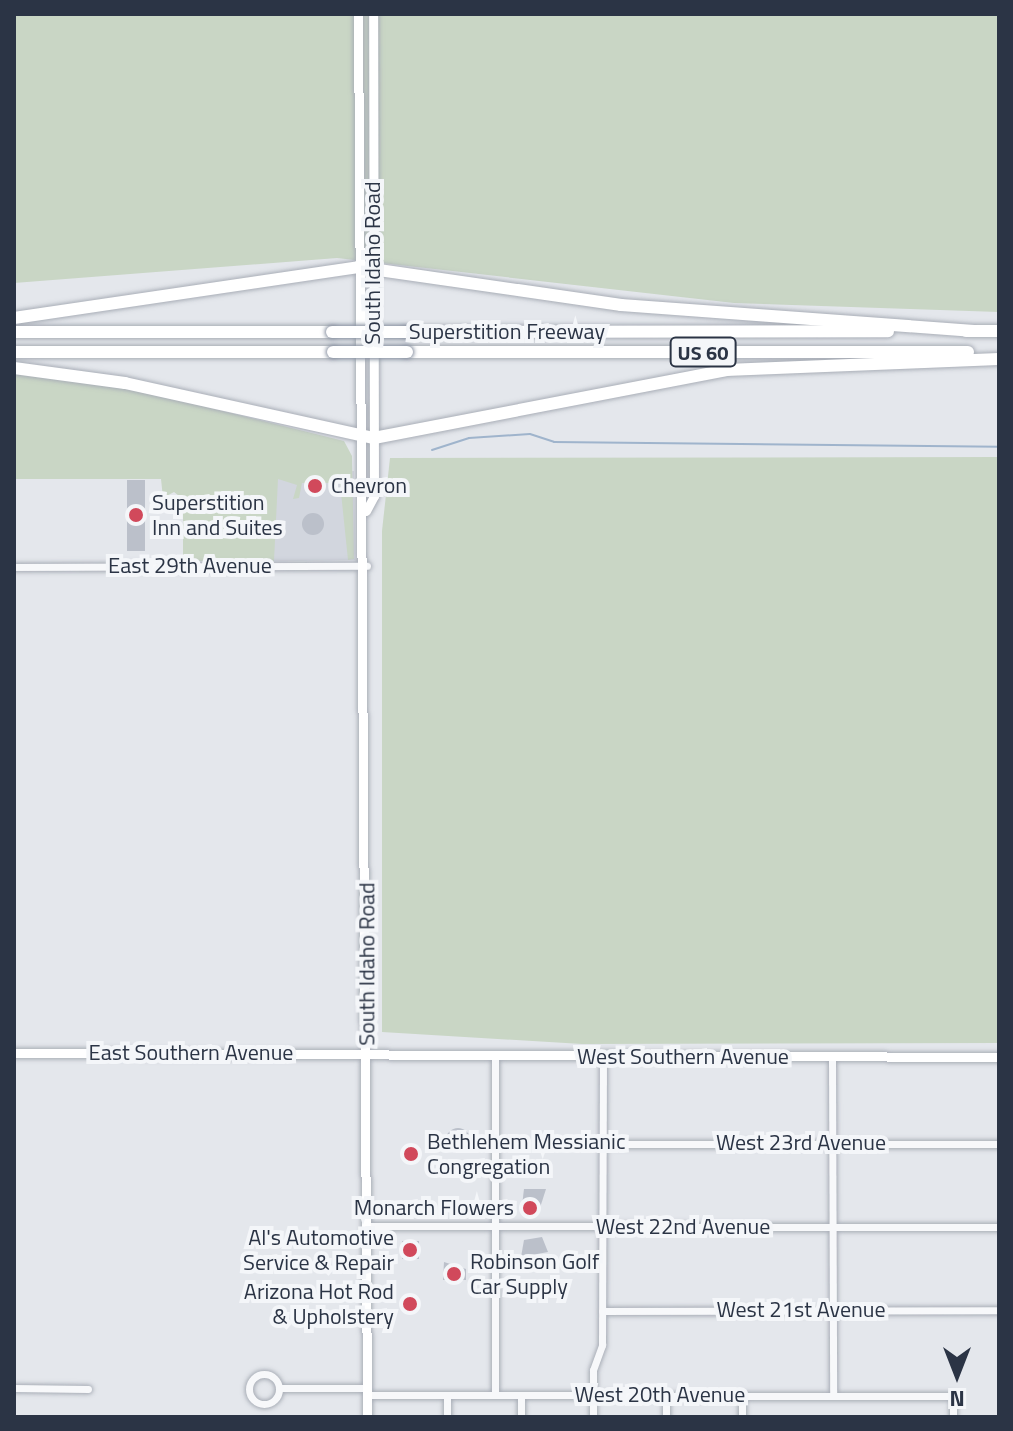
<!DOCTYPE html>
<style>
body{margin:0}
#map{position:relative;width:1013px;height:1431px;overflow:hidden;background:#e4e7ec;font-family:"Titillium Web",sans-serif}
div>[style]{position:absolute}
.built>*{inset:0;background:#d2d6de;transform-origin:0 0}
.green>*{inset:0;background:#c9d6c5}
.stream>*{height:2px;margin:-1px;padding:0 1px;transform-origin:1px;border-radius:1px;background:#9fb4cc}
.building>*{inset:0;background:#bbc0ca;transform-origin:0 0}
.round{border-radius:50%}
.roads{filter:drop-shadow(0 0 2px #a9aeb7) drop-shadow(0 0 2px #a9aeb7)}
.minor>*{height:7px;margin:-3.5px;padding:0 3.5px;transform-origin:3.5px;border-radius:3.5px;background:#f7f8fa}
.minor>.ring{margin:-3.5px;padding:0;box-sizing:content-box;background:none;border:7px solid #f7f8fa;border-radius:50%}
.secondary>*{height:9px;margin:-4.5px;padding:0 4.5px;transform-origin:4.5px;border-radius:4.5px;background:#fff}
.motorway>*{height:12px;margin:-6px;padding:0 6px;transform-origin:6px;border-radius:6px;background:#fff}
.bridges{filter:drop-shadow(0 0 2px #8b94a3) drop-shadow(0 0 2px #8b94a3)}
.motorway-bridge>*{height:12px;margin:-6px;padding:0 6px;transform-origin:6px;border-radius:6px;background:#fff}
.dots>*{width:22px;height:22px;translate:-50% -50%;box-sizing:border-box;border:4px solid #f4f6f9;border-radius:50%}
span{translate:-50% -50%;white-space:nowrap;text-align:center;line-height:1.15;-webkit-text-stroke:8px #f4f6f9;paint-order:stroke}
.shield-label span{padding:2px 6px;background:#f4f6f9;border:2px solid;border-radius:6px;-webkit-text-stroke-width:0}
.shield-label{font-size:20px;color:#2b3445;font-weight:700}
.street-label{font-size:22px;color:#2b3445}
.poi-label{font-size:22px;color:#2b3445}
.left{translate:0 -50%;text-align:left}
.right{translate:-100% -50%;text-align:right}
.frame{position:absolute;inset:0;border:16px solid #2b3445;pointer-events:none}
.north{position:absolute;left:917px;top:1335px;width:80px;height:80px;-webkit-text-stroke:6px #f4f6f9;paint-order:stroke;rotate:180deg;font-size:22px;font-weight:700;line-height:32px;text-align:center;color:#2b3445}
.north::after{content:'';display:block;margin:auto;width:28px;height:36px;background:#2b3445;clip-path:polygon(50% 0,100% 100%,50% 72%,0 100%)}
</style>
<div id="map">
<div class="built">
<div style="left:354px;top:471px;width:89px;height:82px;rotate:89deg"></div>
</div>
<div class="green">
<div style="clip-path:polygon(14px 14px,999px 14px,999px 312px,734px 303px,337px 258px,14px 283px)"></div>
<div style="clip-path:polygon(14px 373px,125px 387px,344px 441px,352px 456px,354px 559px,348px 560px,340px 483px,302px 483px,299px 498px,293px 499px,297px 485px,278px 479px,274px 561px,183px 561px,183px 499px,174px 492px,163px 498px,161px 479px,14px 479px)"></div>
<div style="clip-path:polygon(999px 457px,999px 1043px,582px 1044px,382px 1032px,382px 531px,390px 458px)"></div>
</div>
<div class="stream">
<div style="left:432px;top:450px;width:39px;rotate:-18deg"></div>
<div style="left:469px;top:438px;width:61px;rotate:-3.8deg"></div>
<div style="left:530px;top:434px;width:25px;rotate:18deg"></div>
<div style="left:554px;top:442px;width:445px;rotate:0.6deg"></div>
</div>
<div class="building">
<div style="left:127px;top:480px;width:18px;height:71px"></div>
<div class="round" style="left:302px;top:513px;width:22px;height:22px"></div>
<div class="round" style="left:446px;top:1128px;width:24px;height:24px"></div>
<div style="clip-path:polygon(524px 1189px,546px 1189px,538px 1214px,521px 1214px)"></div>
<div style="clip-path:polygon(542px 1237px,548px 1252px,521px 1257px,524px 1240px)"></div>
<div style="left:402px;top:1241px;width:17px;height:18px"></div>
<div style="clip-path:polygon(444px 1262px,466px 1269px,466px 1280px,443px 1280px)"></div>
</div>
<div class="roads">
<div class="minor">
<div style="left:14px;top:567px;width:353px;rotate:-0.2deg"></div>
<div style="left:832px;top:1057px;width:338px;rotate:89.8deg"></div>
<div style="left:603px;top:1144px;width:396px"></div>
<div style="left:368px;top:1226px;width:631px;rotate:0.09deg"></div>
<div style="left:602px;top:1311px;width:397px;rotate:-0.1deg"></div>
<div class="ring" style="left:249px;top:1374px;width:23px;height:23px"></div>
<div style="left:14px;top:1388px;width:74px;rotate:0.8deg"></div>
<div style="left:279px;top:1388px;width:88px"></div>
<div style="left:367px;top:1395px;width:586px;rotate:0.1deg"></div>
<div style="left:953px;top:1396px;width:21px;rotate:90deg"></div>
<div style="left:447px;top:1395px;width:22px;rotate:90deg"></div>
<div style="left:495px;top:1395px;width:338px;rotate:-90deg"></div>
<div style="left:521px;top:1395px;width:22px;rotate:90deg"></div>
<div style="left:593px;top:1417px;width:47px;rotate:-90deg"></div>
<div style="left:593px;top:1370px;width:27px;rotate:-70deg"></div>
<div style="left:602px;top:1345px;width:288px;rotate:-89.8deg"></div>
<div style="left:666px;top:1417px;width:22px;rotate:-90deg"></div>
<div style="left:742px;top:1417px;width:22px;rotate:-90deg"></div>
</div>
<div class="secondary">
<div style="left:358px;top:14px;width:1403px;rotate:89.63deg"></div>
<div style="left:366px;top:511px;width:17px;rotate:-62deg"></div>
<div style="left:374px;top:496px;width:482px;rotate:-90.1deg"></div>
<div style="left:14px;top:1053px;width:985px;rotate:0.23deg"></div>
</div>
<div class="motorway">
<div style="left:14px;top:318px;width:348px;rotate:-8.4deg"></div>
<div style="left:358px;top:267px;width:266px;rotate:8.2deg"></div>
<div style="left:621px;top:305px;width:354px;rotate:4.2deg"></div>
<div style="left:966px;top:331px;width:33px"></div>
<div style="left:14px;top:332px;width:318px"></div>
<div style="left:407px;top:332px;width:481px;rotate:-0.1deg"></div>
<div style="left:14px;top:352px;width:319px"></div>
<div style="left:407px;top:352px;width:561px"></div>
<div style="left:14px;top:368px;width:112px;rotate:7.7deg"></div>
<div style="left:125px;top:383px;width:255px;rotate:12.5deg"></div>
<div style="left:374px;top:438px;width:359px;rotate:-10.9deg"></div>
<div style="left:726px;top:370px;width:273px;rotate:-2.3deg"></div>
</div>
</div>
<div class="bridges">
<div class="motorway-bridge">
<div style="left:332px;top:332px;width:75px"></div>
<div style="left:333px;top:352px;width:74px"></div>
</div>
</div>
<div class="dots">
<div style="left:315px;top:486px;background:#d1495b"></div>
<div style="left:136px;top:515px;background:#d1495b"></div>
<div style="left:411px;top:1154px;background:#d1495b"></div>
<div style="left:530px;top:1208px;background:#d1495b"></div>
<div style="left:410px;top:1250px;background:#d1495b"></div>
<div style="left:454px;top:1274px;background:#d1495b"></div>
<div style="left:410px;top:1304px;background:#d1495b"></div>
</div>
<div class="shield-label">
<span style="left:703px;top:352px">US 60</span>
</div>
<div class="street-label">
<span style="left:373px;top:263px;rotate:-90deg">South Idaho Road</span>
<span style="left:507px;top:332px">Superstition Freeway</span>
<span style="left:190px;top:566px">East 29th Avenue</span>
<span style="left:367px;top:964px;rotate:-90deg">South Idaho Road</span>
<span style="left:191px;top:1053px">East Southern Avenue</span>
<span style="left:683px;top:1057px">West Southern Avenue</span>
<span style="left:801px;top:1143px">West 23rd Avenue</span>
<span style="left:683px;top:1227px">West 22nd Avenue</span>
<span style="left:801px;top:1310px">West 21st Avenue</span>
<span style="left:660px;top:1395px">West 20th Avenue</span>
</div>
<div class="poi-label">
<span class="left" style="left:331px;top:486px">Chevron</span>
<span class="left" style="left:152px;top:515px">Superstition<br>Inn and Suites</span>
<span class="left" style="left:427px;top:1154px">Bethlehem Messianic<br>Congregation</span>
<span class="right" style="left:514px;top:1208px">Monarch Flowers</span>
<span class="right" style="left:394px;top:1250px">Al's Automotive<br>Service &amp; Repair</span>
<span class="left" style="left:470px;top:1274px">Robinson Golf<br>Car Supply</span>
<span class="right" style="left:394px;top:1304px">Arizona Hot Rod<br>&amp; Upholstery</span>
</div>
<div class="frame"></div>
<div class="north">N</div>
</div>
